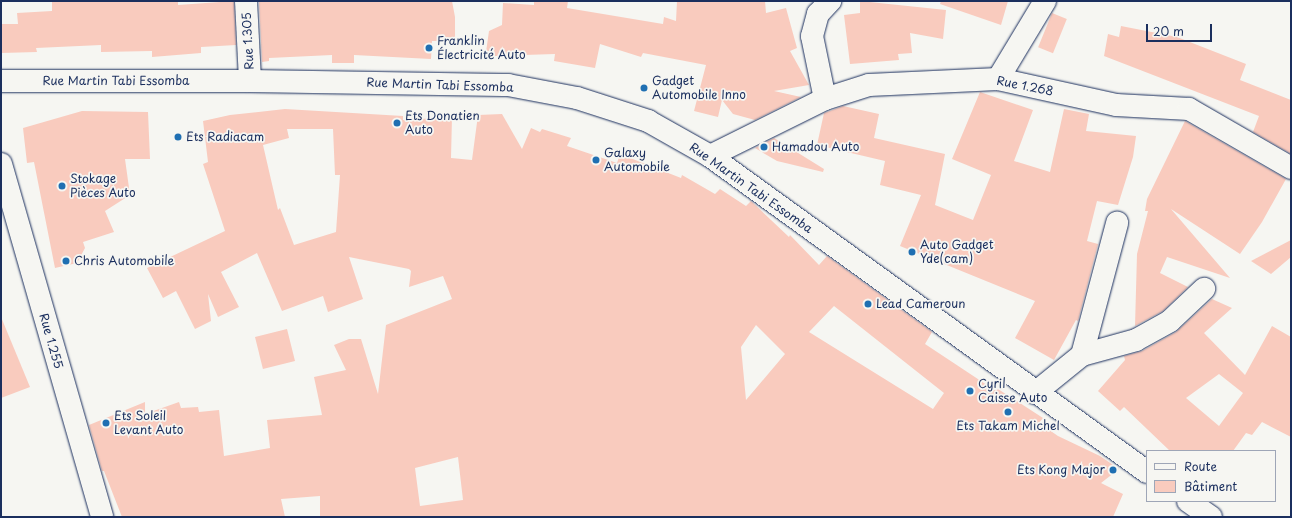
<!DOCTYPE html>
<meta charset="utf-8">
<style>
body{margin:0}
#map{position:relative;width:1292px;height:518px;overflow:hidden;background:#f6f6f2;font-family:"Playpen Sans",sans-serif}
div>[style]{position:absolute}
.building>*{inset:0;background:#f9cbbe;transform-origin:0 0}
.roads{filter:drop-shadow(0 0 1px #1b2f5e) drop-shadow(0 0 1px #1b2f5e)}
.minor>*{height:22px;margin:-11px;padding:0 11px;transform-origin:11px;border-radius:11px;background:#f6f6f2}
.major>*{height:22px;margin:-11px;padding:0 11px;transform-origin:11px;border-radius:11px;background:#f6f6f2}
.dots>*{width:11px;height:11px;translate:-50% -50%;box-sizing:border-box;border:2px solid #f6f6f2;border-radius:50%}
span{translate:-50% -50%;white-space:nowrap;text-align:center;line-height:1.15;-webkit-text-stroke:3.5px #f6f6f2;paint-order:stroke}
.street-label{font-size:12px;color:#1b2f5e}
.poi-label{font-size:12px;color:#1b2f5e}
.left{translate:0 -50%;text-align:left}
.right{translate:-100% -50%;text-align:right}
.frame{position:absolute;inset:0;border:2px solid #1b2f5e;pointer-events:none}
.legend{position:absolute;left:1146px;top:450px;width:130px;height:52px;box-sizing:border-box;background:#f6f6f2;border:1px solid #9ea6b7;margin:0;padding:5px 7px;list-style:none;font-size:12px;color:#1b2f5e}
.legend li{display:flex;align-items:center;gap:8px;height:20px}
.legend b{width:20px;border:1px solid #9ea6b7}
.scale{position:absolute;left:1146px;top:24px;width:66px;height:18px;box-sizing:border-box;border:2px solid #1b2f5e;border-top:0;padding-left:5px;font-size:12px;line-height:14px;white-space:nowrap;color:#1b2f5e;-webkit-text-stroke:3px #f6f6f2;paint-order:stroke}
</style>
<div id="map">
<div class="building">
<div style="clip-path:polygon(178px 1px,178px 5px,234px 1px,236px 45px,201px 47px,201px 53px,152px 57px,152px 51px,101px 52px,101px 45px,36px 48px,37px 52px,1px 53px,1px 24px,18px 24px,17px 13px,52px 11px,52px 2px)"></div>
<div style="clip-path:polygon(259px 1px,452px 1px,455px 17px,455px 41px,432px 41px,431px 59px,354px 55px,354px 63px,332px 63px,332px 55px,269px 58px,269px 61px,262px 62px)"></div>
<div style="clip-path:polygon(534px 1px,568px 1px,567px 8px,663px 24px,664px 17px,676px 21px,677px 1px,765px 1px,766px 13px,786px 8px,797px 48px,790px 51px,809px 85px,774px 91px,801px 97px,755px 120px,733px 114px,722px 100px,718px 117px,694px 111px,706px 65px,643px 53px,641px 57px,600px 44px,595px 68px,554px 61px,555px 54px,495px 56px,494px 50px,486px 52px,489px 31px,502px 25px,503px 3px,534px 5px)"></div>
<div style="clip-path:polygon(860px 1px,946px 10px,943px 39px,910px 33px,912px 53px,898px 54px,899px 60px,850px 64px,844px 15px,860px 13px)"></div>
<div style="clip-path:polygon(941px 1px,1008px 1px,1001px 25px,940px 4px)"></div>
<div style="left:1052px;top:13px;width:16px;height:37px;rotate:22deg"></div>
<div style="clip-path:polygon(1121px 26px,1177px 37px,1246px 64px,1240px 80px,1291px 100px,1291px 154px,1253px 132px,1259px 116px,1104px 56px,1108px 34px,1119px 37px)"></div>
<div style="clip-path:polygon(980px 92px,1033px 110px,1014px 161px,1050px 172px,1064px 109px,1089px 114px,1086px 131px,1136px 136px,1133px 157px,1118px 205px,1097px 201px,1087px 241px,1098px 244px,1078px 321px,1076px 320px,1054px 360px,1015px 338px,1035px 301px,900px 246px,921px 195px,880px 185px,885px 161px,817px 145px,824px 113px,830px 111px,843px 106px,879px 114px,874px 138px,945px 154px,935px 205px,973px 220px,991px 175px,952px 159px)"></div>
<div style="clip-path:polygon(evenodd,285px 109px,403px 116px,403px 120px,452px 117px,451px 158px,472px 160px,478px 115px,502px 114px,522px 149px,531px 128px,540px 132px,542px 129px,571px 138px,567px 146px,617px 163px,620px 154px,681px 178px,682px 175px,715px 194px,720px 189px,746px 206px,751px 201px,789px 237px,790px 235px,819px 265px,827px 256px,932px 332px,925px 344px,996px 391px,998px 389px,1043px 418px,1039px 423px,1058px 436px,1100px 456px,1119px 469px,1101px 483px,1123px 494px,1113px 517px,320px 517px,320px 496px,281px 499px,285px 517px,122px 517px,104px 471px,102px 471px,89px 425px,145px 402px,145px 414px,179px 402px,181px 408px,198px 407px,199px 412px,219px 410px,224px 456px,270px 448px,267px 420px,322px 415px,314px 377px,346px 370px,334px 345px,349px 339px,361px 339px,378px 394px,386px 325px,452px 299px,443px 276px,409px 287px,411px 271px,409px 269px,349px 257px,363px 299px,328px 312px,323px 296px,282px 311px,257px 253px,221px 272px,239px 307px,218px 317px,208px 294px,211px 321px,195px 329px,176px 291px,163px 298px,147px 268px,225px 231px,203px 164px,208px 162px,203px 121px,230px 115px,285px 109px,287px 129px,333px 129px,335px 175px,340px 175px,336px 232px,294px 245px,280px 208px,278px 210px,263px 145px,289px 138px,287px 129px,285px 109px,834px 306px,944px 393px,933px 409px,809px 332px,834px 306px,285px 109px,756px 325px,785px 354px,746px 400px,741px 347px,756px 325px,285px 109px,458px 457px,463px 500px,420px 506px,415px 468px,458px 457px)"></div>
<div style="clip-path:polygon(82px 111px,148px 112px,150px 159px,125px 159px,130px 195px,105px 211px,114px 232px,83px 242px,85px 248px,77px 263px,55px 268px,34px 162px,27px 163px,23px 128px)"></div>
<div style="clip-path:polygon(1185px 121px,1286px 179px,1262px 222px,1240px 254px,1171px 209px,1230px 278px,1167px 257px,1160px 273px,1188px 287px,1163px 311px,1135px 326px,1137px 254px,1148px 211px,1145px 211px,1147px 199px)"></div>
<div style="clip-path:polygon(774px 138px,824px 169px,823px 172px,777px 161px,755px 148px)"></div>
<div style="clip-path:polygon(1291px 240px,1291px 257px,1271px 274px,1251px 261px)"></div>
<div style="clip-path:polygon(evenodd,1212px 299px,1232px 308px,1204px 333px,1245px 375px,1272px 326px,1291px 337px,1291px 437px,1262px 422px,1252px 435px,1246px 433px,1233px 451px,1170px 451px,1124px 407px,1120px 411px,1098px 391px,1125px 360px,1124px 356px,1142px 351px,1176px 332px,1212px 299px,1219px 374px,1243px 393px,1219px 426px,1186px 398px,1219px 374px)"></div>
<div style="clip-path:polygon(1px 317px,30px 387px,1px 398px)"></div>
<div style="left:287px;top:329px;width:33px;height:33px;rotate:76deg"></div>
</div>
<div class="roads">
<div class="minor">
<div style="left:246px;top:1px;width:80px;rotate:87.1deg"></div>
<div style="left:998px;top:79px;width:91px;rotate:-58.9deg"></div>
<div style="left:825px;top:99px;width:64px;rotate:-101.7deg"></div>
<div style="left:812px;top:36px;width:23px;rotate:-75deg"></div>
<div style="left:818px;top:14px;width:18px;rotate:-47deg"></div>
<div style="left:710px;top:156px;width:128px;rotate:-26.4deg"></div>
<div style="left:825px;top:99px;width:46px;rotate:-17.7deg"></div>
<div style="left:869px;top:85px;width:129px;rotate:-2.7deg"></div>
<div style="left:998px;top:79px;width:121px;rotate:12.4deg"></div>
<div style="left:1116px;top:105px;width:73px;rotate:3.1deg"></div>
<div style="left:1189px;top:109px;width:118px;rotate:30deg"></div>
<div style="left:1px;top:164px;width:367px;rotate:74deg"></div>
<div style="left:1082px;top:355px;width:137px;rotate:-75.1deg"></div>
<div style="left:1035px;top:393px;width:60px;rotate:-39deg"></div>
<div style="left:1082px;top:355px;width:56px;rotate:-15.5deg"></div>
<div style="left:1136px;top:340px;width:39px;rotate:-29deg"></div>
<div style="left:1170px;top:321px;width:47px;rotate:-43.3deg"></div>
</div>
<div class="major">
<div style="left:1px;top:81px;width:249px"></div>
<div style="left:250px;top:81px;width:258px;rotate:0.9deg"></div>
<div style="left:508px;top:85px;width:70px;rotate:10.7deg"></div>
<div style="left:577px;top:98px;width:75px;rotate:17.9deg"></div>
<div style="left:648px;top:121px;width:71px;rotate:29.4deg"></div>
<div style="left:710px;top:156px;width:539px;rotate:35.87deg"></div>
<div style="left:1188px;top:501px;width:28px;rotate:35deg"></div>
</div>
</div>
<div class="dots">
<div style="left:429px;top:48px;background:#1f6fb2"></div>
<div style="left:644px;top:88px;background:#1f6fb2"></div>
<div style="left:397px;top:123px;background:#1f6fb2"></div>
<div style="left:178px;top:137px;background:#1f6fb2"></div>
<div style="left:764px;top:147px;background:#1f6fb2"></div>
<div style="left:596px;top:160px;background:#1f6fb2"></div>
<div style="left:62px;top:186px;background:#1f6fb2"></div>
<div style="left:912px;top:252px;background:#1f6fb2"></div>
<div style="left:66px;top:261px;background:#1f6fb2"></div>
<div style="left:868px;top:304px;background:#1f6fb2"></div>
<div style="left:970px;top:391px;background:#1f6fb2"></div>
<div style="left:1008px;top:412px;background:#1f6fb2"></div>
<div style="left:106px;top:423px;background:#1f6fb2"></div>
<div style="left:1113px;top:470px;background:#1f6fb2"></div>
</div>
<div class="street-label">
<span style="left:248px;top:41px;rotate:-93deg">Rue 1.305</span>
<span style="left:116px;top:81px">Rue Martin Tabi Essomba</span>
<span style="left:440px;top:85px;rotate:2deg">Rue Martin Tabi Essomba</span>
<span style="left:1025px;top:86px;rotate:11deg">Rue 1.268</span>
<span style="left:751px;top:188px;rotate:35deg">Rue Martin Tabi Essomba</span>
<span style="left:51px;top:341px;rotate:74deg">Rue 1.255</span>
</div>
<div class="poi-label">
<span class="left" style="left:437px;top:48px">Franklin<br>Électricité Auto</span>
<span class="left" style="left:652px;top:88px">Gadget<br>Automobile Inno</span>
<span class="left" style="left:405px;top:123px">Ets Donatien<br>Auto</span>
<span class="left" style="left:186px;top:137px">Ets Radiacam</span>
<span class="left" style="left:772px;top:147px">Hamadou Auto</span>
<span class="left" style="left:604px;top:160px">Galaxy<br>Automobile</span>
<span class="left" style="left:70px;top:186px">Stokage<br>Pièces Auto</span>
<span class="left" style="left:920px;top:252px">Auto Gadget<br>Yde(cam)</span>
<span class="left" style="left:74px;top:261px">Chris Automobile</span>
<span class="left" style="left:876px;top:304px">Lead Cameroun</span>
<span class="left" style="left:978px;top:391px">Cyril<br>Caisse Auto</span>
<span class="left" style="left:114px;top:423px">Ets Soleil<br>Levant Auto</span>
<span style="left:1008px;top:426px">Ets Takam Michel</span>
<span class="right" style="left:1105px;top:470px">Ets Kong Major</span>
</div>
<div class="frame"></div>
<ul class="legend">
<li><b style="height:5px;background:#f6f6f2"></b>Route</li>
<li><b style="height:11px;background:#f9cbbe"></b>Bâtiment</li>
</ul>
<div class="scale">20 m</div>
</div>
